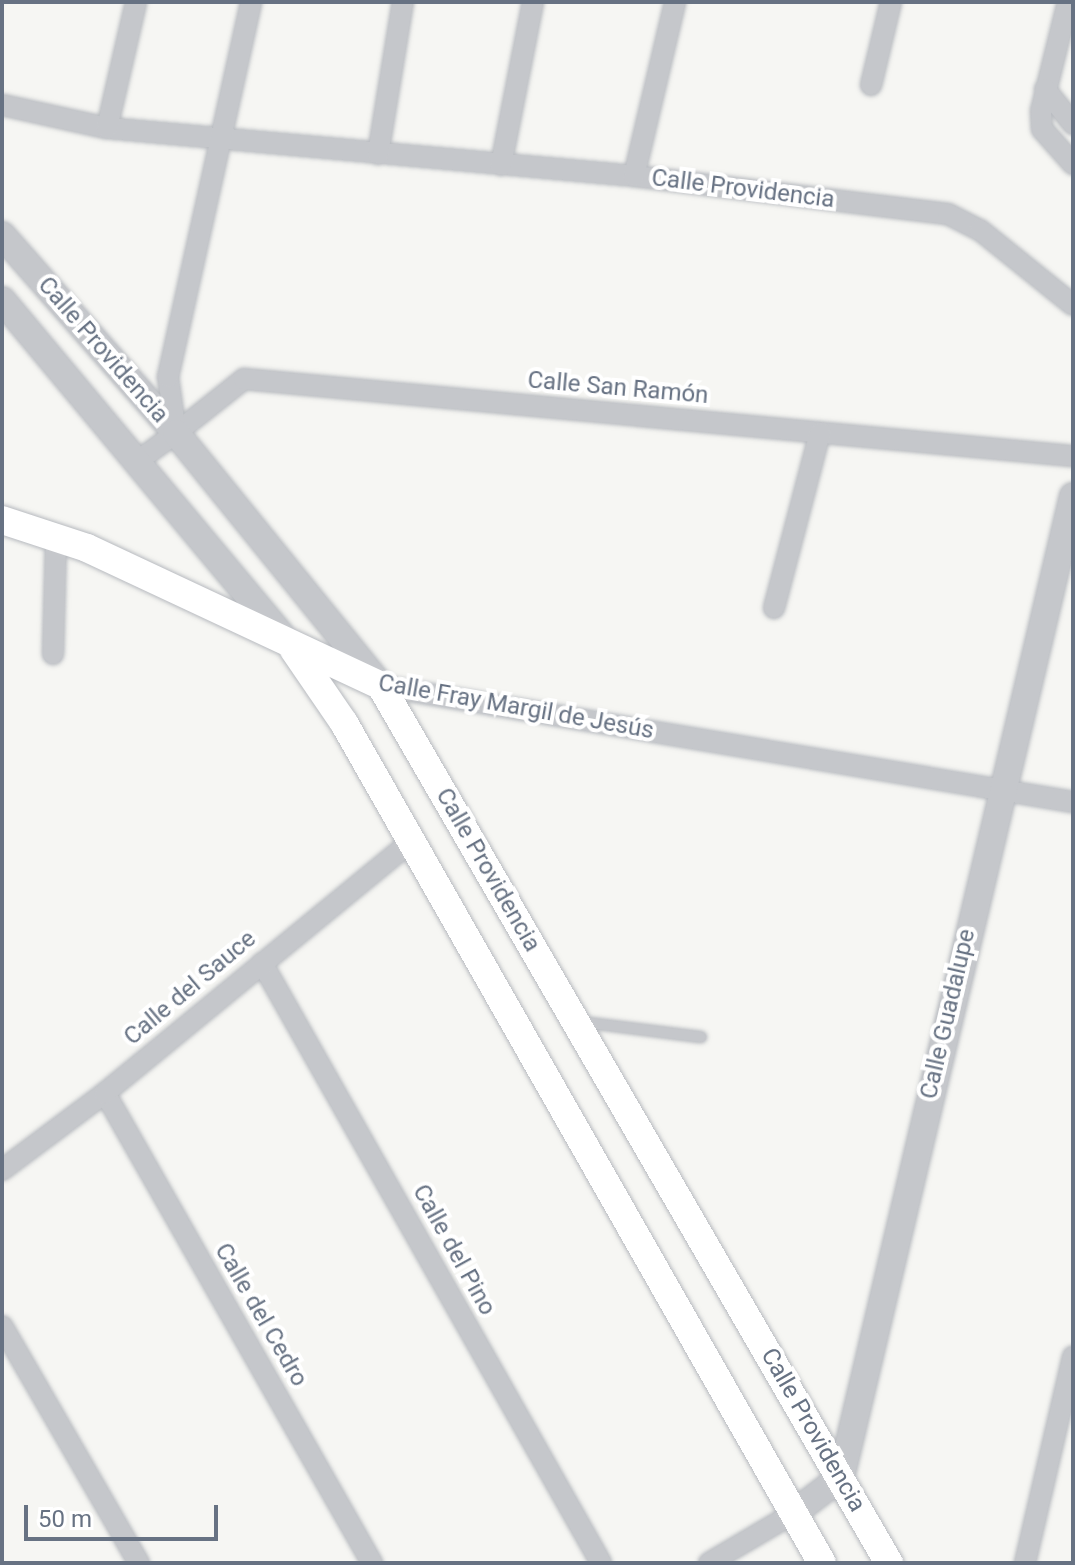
<!DOCTYPE html>
<meta charset="utf-8">
<style>
body{margin:0}
#map{position:relative;width:1075px;height:1565px;overflow:hidden;background:#f6f6f3;font-family:Roboto,sans-serif}
div>[style]{position:absolute}
.roads{filter:drop-shadow(0 0 2px #b7babf) drop-shadow(0 0 2px #b7babf)}
.service>*{height:10px;margin:-5px;padding:0 5px;transform-origin:5px;border-radius:5px;background:#c5c7cb}
.minor>*{height:20px;margin:-10px;padding:0 10px;transform-origin:10px;border-radius:10px;background:#c5c7cb}
.tertiary>*{height:26px;margin:-13px;padding:0 13px;transform-origin:13px;border-radius:13px;background:#c5c7cb}
.secondary>*{height:28px;margin:-14px;padding:0 14px;transform-origin:14px;border-radius:14px;background:#fff}
span{translate:-50% -50%;white-space:nowrap;text-align:center;line-height:1.15;-webkit-text-stroke:8px #fff;paint-order:stroke}
.street-label{font-size:24px;color:#677283}
.frame{position:absolute;inset:0;border:4px solid #677283;pointer-events:none}
.scale{position:absolute;left:24px;top:1505px;width:194px;height:36px;box-sizing:border-box;border:4px solid #677283;border-top:0;padding-left:10px;font-size:24px;line-height:28px;white-space:nowrap;color:#677283;-webkit-text-stroke:6px #fff;paint-order:stroke}
</style>
<div id="map">
<div class="roads">
<div class="service">
<div style="left:582px;top:1022px;width:120px;rotate:7.2deg"></div>
</div>
<div class="minor">
<div style="left:1068px;top:2px;width:112px;rotate:103.9deg"></div>
<div style="left:1041px;top:111px;width:18px;rotate:87deg"></div>
<div style="left:1042px;top:129px;width:47px;rotate:48.5deg"></div>
<div style="left:871px;top:85px;width:85px;rotate:-76.5deg"></div>
<div style="left:1045px;top:89px;width:45px;rotate:51.3deg"></div>
<div style="left:2px;top:105px;width:107px;rotate:12.4deg"></div>
<div style="left:107px;top:128px;width:529px;rotate:5.2deg"></div>
<div style="left:634px;top:176px;width:316px;rotate:6.9deg"></div>
<div style="left:948px;top:214px;width:36px;rotate:27deg"></div>
<div style="left:980px;top:230px;width:119px;rotate:38.9deg"></div>
<div style="left:107px;top:128px;width:129px;rotate:-77deg"></div>
<div style="left:378px;top:154px;width:154px;rotate:-80.7deg"></div>
<div style="left:501px;top:165px;width:166px;rotate:-78.9deg"></div>
<div style="left:634px;top:176px;width:179px;rotate:-76.7deg"></div>
<div style="left:176px;top:433px;width:87px;rotate:-38.5deg"></div>
<div style="left:244px;top:379px;width:833px;rotate:5.31deg"></div>
<div style="left:139px;top:460px;width:46px;rotate:-36.1deg"></div>
<div style="left:176px;top:433px;width:57px;rotate:-98.1deg"></div>
<div style="left:168px;top:377px;width:384px;rotate:-77.5deg"></div>
<div style="left:774px;top:608px;width:181px;rotate:-75.3deg"></div>
<div style="left:53px;top:654px;width:117px;rotate:-88.5deg"></div>
<div style="left:381px;top:686px;width:702px;rotate:9.52deg"></div>
<div style="left:262px;top:963px;width:689px;rotate:60.53deg"></div>
<div style="left:105px;top:1093px;width:541px;rotate:60.4deg"></div>
<div style="left:2px;top:1170px;width:129px;rotate:-36.8deg"></div>
<div style="left:105px;top:1093px;width:394px;rotate:-39.4deg"></div>
<div style="left:2px;top:1326px;width:274px;rotate:60deg"></div>
<div style="left:709px;top:1563px;width:99px;rotate:-30.5deg"></div>
<div style="left:1025px;top:1563px;width:212px;rotate:-76.9deg"></div>
</div>
<div class="tertiary">
<div style="left:2px;top:235px;width:264px;rotate:48.7deg"></div>
<div style="left:176px;top:433px;width:326px;rotate:51deg"></div>
<div style="left:2px;top:300px;width:448px;rotate:50.2deg"></div>
<div style="left:794px;top:1513px;width:59px;rotate:-37.5deg"></div>
<div style="left:841px;top:1477px;width:1008px;rotate:-76.69deg"></div>
</div>
<div class="secondary">
<div style="left:2px;top:520px;width:89px;rotate:18.2deg"></div>
<div style="left:87px;top:548px;width:325px;rotate:25.1deg"></div>
<div style="left:381px;top:686px;width:1014px;rotate:59.92deg"></div>
<div style="left:294px;top:650px;width:88px;rotate:55.6deg"></div>
<div style="left:344px;top:723px;width:966px;rotate:60.36deg"></div>
</div>
</div>
<div class="street-label">
<span style="left:743px;top:189px;rotate:7deg">Calle Providencia</span>
<span style="left:103px;top:350px;rotate:49deg">Calle Providencia</span>
<span style="left:618px;top:388px;rotate:5deg">Calle San Ramón</span>
<span style="left:516px;top:707px;rotate:10deg">Calle Fray Margil de Jesús</span>
<span style="left:488px;top:870px;rotate:60deg">Calle Providencia</span>
<span style="left:190px;top:988px;rotate:-40deg">Calle del Sauce</span>
<span style="left:948px;top:1014px;rotate:-77deg">Calle Guadalupe</span>
<span style="left:454px;top:1250px;rotate:61deg">Calle del Pino</span>
<span style="left:261px;top:1315px;rotate:60deg">Calle del Cedro</span>
<span style="left:813px;top:1430px;rotate:60deg">Calle Providencia</span>
</div>
<div class="frame"></div>
<div class="scale">50 m</div>
</div>
